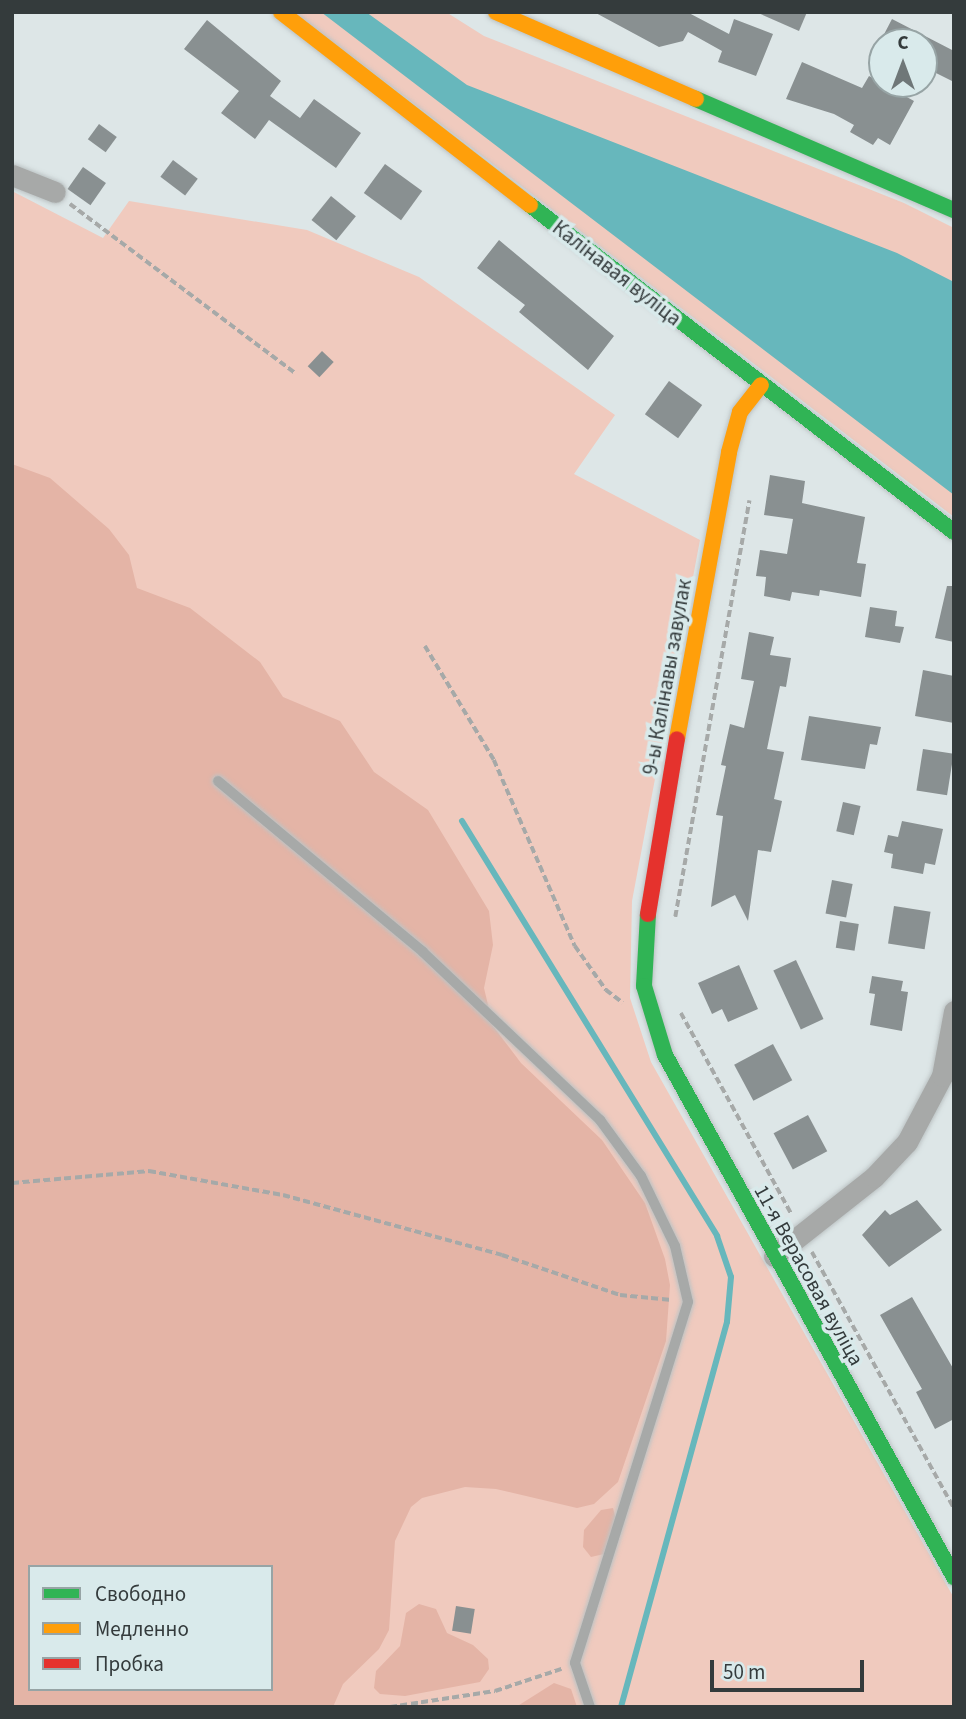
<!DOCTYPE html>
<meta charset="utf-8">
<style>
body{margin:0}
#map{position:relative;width:966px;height:1719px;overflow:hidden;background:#dde6e7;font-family:"Source Sans 3",sans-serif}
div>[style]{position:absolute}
.green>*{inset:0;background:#f0cabe}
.forest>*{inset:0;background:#e4b4a6}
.water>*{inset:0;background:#67b7bc}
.stream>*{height:6px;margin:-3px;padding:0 3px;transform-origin:3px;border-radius:3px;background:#67b7bc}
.building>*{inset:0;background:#899091;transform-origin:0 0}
.path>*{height:3.5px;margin-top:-1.75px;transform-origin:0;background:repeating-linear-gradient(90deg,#a6a9a8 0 7px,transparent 0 10.5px)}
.roads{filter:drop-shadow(0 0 2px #bcc3c4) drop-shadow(0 0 2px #bcc3c4)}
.lane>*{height:10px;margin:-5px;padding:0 5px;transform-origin:5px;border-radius:5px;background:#a7a9a8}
.street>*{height:21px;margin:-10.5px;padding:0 10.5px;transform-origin:10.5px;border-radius:10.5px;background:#a7a9a8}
.fast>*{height:16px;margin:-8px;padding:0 8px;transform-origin:8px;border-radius:8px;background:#30b455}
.slow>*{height:16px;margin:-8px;padding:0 8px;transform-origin:8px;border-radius:8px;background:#ff9f0a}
.jam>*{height:16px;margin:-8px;padding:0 8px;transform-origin:8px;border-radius:8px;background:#e5322d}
span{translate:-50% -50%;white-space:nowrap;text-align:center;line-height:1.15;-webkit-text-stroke:7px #d9eaeb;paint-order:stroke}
.street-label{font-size:21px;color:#343b3c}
.frame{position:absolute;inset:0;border:14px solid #343b3c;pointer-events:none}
.legend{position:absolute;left:28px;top:1565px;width:245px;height:126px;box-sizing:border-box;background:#d9eaeb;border:2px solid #97a4a5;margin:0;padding:9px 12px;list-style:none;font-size:21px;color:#343b3c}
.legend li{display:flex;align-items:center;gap:14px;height:35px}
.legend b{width:35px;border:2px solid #97a4a5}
.north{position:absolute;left:868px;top:28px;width:70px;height:70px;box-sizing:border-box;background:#d9eaeb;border:2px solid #97a4a5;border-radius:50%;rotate:0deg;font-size:19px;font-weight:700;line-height:28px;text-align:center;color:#343b3c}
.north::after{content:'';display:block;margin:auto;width:24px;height:32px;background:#6f7778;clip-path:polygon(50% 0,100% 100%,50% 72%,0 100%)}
.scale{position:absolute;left:710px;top:1660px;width:154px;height:32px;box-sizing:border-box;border:4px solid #343b3c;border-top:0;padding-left:9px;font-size:21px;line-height:24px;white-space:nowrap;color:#343b3c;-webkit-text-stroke:5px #d9eaeb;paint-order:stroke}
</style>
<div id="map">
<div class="green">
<div style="clip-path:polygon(294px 12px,446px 12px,484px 36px,904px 203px,954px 228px,954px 517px)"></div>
<div style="clip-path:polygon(evenodd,12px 191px,103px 238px,129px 201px,307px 230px,419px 277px,615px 415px,574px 474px,700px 540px,632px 901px,630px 998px,651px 1062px,954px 1598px,954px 1707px,12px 1707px,12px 191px,30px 1567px,271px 1567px,271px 1689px,30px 1689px,30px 1567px)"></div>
</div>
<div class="forest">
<div style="clip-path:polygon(evenodd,12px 464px,50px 478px,109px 529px,129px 555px,137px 588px,190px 608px,260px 662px,283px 697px,340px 721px,374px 772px,428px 810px,489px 911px,493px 945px,484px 988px,493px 1026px,521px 1063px,602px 1140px,645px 1203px,665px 1259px,670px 1285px,666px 1341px,618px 1482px,594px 1504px,577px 1508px,496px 1489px,465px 1487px,422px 1498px,411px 1507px,395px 1541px,389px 1630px,379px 1649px,343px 1684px,333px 1707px,12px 1707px,12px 464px,30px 1567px,271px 1567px,271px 1689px,30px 1689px,30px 1567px)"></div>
<div style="clip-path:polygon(613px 1508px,616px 1519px,608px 1545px,604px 1554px,591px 1557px,583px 1547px,584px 1530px,601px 1510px)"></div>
<div style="clip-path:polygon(419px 1604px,436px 1609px,447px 1633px,473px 1645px,488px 1659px,489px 1669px,480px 1682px,405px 1696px,380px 1694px,374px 1688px,376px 1671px,400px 1646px,406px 1613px)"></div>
<div style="clip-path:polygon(554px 1683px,571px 1689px,577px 1707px,516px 1707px)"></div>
</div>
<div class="water">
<div style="clip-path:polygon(321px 12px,366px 12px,467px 85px,897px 253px,954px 282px,954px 495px)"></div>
</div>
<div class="stream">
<div style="left:462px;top:821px;width:487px;rotate:58.4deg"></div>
<div style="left:717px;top:1236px;width:43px;rotate:71.1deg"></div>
<div style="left:731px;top:1277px;width:45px;rotate:95.1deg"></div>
<div style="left:727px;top:1322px;width:399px;rotate:105.4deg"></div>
</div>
<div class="building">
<div style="clip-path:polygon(594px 12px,687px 12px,729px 34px,734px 19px,773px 34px,756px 76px,718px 62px,722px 51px,688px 32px,683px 41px,659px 47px)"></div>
<div style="clip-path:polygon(756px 12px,807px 12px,799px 31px)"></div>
<div style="clip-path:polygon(892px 19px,954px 51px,954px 82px,924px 67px,924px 42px,880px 42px)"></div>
<div style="clip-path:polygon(207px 20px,281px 81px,270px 96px,300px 118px,314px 99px,361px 133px,336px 168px,269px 120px,255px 139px,221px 113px,239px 91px,184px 49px)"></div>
<div style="clip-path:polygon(802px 62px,862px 88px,869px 76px,914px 101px,890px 145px,878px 138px,873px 145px,850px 132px,854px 125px,834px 114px,786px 99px)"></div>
<div style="left:99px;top:124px;width:22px;height:19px;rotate:36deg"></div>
<div style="left:173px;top:160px;width:31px;height:21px;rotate:37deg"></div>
<div style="left:385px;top:164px;width:46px;height:36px;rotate:36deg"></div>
<div style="left:83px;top:167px;width:28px;height:27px;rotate:35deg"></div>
<div style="left:331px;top:196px;width:32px;height:31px;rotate:39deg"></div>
<div style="clip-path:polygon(499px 240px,614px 336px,588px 370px,519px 312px,525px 305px,477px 268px)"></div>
<div style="left:322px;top:351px;width:16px;height:21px;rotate:43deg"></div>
<div style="left:669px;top:381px;width:41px;height:41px;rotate:36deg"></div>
<div style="clip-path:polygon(770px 475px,805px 481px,802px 503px,865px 517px,857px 563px,866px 564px,861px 597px,820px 590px,819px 596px,792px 592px,790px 601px,764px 596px,766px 577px,756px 576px,760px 550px,787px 554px,793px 519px,764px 515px)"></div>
<div style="clip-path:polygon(947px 586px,954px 586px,954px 642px,935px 638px)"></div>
<div style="clip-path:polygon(870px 607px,897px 611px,895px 626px,904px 627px,900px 643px,865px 637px)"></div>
<div style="clip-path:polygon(749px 632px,774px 637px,770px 655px,791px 658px,786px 687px,780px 686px,767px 749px,784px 752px,774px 799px,782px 801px,771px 852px,758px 850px,748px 921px,735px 895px,711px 907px,723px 816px,716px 815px,726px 766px,721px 765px,730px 724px,744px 728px,754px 681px,741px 679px)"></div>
<div style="clip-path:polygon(923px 670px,954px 676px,954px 723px,915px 716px)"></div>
<div style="clip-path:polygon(809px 716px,881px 727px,877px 745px,870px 744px,865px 769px,801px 760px)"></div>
<div style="left:923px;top:749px;width:31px;height:42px;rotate:9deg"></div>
<div style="left:843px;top:802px;width:18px;height:30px;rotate:13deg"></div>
<div style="clip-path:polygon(902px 821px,943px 829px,935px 865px,925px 863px,923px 874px,891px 868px,893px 854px,884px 852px,888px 835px,898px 837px)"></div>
<div style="left:832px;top:880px;width:21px;height:34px;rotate:11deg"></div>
<div style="left:894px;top:906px;width:37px;height:38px;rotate:9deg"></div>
<div style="left:840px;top:921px;width:19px;height:27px;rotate:9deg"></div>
<div style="left:796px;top:960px;width:65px;height:25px;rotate:65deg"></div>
<div style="clip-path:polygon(739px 965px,758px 1009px,728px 1022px,722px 1009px,712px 1014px,698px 983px)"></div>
<div style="clip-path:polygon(872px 976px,903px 981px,901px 991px,908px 992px,902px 1031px,870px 1025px,875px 994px,869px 993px)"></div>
<div style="left:773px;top:1044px;width:41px;height:44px;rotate:62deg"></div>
<div style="left:808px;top:1115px;width:41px;height:39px;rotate:62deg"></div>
<div style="clip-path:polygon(917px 1200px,942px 1230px,889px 1267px,862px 1235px,885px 1210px,890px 1215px)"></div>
<div style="clip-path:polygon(912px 1297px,954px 1370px,954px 1419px,935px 1429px,916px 1392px,922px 1389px,880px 1315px)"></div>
<div style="left:456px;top:1606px;width:19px;height:25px;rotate:9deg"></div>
</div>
<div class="path">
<div style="left:70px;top:204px;width:281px;rotate:36.9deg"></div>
<div style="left:425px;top:646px;width:133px;rotate:58.8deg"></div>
<div style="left:494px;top:760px;width:203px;rotate:66.5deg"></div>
<div style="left:575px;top:946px;width:54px;rotate:54.8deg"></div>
<div style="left:606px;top:990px;width:21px;rotate:37deg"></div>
<div style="left:675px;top:917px;width:423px;rotate:-79.9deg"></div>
<div style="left:681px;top:1013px;width:230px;rotate:61.2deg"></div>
<div style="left:12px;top:1183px;width:138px;rotate:-5deg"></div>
<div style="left:149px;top:1171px;width:136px;rotate:10.2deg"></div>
<div style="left:283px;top:1195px;width:227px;rotate:15.3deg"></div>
<div style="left:502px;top:1255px;width:125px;rotate:18.7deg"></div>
<div style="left:620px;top:1295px;width:52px;rotate:5.5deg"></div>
<div style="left:812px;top:1252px;width:293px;rotate:61deg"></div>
<div style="left:390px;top:1707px;width:106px;rotate:-8.7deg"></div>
<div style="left:495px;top:1691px;width:70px;rotate:-18.4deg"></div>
</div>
<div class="roads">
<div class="lane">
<div style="left:218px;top:781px;width:267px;rotate:39.8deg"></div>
<div style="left:423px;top:952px;width:244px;rotate:43.5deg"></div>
<div style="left:600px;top:1120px;width:69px;rotate:53.8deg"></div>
<div style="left:641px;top:1176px;width:78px;rotate:64.1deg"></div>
<div style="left:675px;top:1246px;width:57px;rotate:76.9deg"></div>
<div style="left:688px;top:1302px;width:378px;rotate:107.4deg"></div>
<div style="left:575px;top:1663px;width:46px;rotate:71.2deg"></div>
</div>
<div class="street">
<div style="left:12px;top:175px;width:46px;rotate:21.6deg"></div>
<div style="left:774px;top:1256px;width:127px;rotate:-38.3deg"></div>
<div style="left:874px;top:1177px;width:48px;rotate:-46.7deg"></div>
<div style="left:907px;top:1142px;width:75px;rotate:-62.1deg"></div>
<div style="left:942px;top:1076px;width:66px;rotate:-79.5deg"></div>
</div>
<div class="fast">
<div style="left:696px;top:99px;width:281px;rotate:23.3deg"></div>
<div style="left:530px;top:205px;width:535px;rotate:37.64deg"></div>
<div style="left:648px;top:914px;width:72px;rotate:93.2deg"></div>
<div style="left:644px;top:986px;width:72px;rotate:73.1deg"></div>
<div style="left:665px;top:1055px;width:597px;rotate:61.03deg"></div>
</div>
<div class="slow">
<div style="left:281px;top:12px;width:315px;rotate:37.8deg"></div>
<div style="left:496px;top:12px;width:218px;rotate:23.5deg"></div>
<div style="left:677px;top:739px;width:292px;rotate:-79.7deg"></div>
<div style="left:729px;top:452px;width:41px;rotate:-74.6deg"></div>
<div style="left:740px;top:412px;width:34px;rotate:-52deg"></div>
</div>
<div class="jam">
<div style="left:648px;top:914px;width:177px;rotate:-80.6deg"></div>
</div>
</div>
<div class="street-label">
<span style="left:617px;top:273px;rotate:38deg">Калінавая вуліца</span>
<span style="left:667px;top:677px;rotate:-80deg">9-ы Калінавы завулак</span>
<span style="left:809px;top:1275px;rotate:61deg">11-я Верасовая вуліца</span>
</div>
<div class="frame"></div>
<ul class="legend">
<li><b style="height:9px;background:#30b455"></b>Свободно</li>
<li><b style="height:9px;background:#ff9f0a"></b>Медленно</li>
<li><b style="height:9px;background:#e5322d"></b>Пробка</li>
</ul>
<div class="north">С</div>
<div class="scale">50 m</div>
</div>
